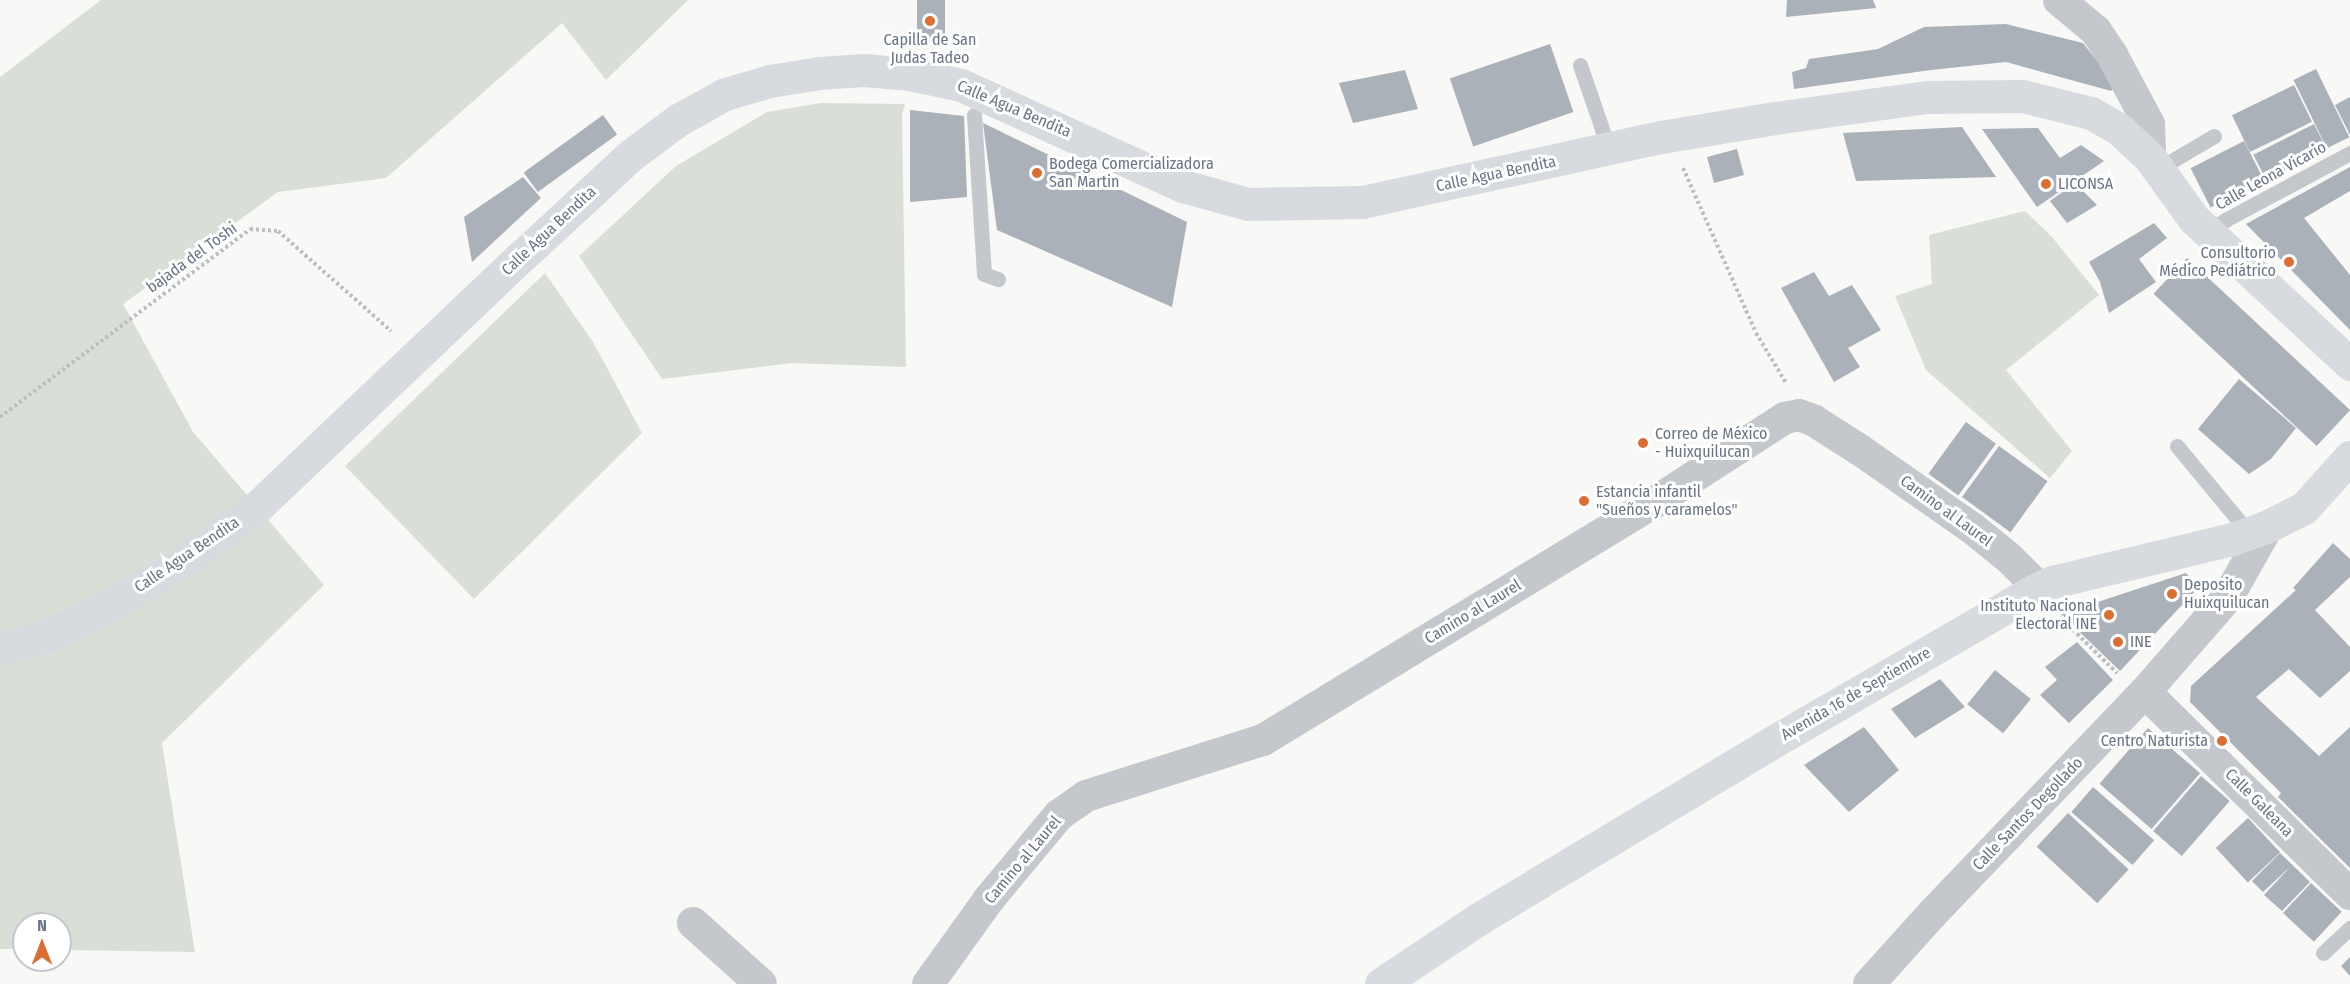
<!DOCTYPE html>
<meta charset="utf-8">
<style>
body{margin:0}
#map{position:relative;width:2350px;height:984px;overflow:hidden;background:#f8f8f6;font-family:"Fira Sans Condensed",sans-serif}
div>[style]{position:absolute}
.green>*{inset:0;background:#d9dfd7}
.building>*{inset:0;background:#abb1b8;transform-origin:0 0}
.path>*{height:4px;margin-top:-2px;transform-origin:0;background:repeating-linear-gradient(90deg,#bcbec1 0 3px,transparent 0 6px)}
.lane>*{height:15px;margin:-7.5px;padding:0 7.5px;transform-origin:7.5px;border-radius:7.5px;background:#c4c7cb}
.street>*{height:32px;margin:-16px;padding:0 16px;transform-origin:16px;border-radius:16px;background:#c4c7cb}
.secondary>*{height:33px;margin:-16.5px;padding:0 16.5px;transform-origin:16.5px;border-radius:16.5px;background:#d7dadf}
.primary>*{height:33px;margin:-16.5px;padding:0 16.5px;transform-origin:16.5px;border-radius:16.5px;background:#d7dadf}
.dots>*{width:16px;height:16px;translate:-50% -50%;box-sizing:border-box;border:3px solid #fff;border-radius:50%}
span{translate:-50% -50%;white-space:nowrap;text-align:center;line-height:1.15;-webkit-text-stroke:6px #fff;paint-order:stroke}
.poi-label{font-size:16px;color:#697586}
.left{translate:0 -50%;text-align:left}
.right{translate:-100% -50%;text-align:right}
.street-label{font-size:16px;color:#697586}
.north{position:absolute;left:12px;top:912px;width:60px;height:60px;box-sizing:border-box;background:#fff;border:2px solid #c3c8cf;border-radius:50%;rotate:0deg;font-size:16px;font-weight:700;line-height:24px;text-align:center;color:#697586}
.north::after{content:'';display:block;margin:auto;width:21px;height:27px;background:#db6f33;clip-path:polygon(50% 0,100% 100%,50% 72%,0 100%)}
</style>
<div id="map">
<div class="green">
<div style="clip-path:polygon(101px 0,688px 0,606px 80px,562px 23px,386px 178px,278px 192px,123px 304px,193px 432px,324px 585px,162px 743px,195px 952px,60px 950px,60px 924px,24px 924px,24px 949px,0 949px,0 77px)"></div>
<div style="clip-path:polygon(821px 103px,905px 104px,902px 114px,906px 367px,792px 363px,662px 379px,579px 256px,676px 166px,767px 112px)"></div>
<div style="clip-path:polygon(2025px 211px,2052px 237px,2099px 295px,2006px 370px,2072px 451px,2050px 478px,1926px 370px,1895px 296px,1932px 284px,1929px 235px)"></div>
<div style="clip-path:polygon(545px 273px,593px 342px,642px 433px,474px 599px,345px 466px)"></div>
</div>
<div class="building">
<div style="left:917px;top:0;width:28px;height:43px"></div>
<div style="clip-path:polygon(1787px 0,1873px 0,1876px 8px,1786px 17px)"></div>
<div style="clip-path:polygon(2006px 24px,2083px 43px,2116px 85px,2111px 91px,2006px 62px,1931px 70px,1794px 89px,1792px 72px,1806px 68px,1809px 59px,1878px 49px,1924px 27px)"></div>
<div style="left:1550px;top:44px;width:72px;height:106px;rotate:71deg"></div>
<div style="left:2316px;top:69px;width:76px;height:25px;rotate:64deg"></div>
<div style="clip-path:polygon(1405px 70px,1418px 109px,1353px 123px,1339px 83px)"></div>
<div style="left:2294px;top:85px;width:41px;height:69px;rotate:64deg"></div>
<div style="clip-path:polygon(2350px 97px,2350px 135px,2335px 105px)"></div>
<div style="clip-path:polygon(910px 110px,964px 116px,967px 197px,910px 202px)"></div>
<div style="left:603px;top:115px;width:24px;height:98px;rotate:54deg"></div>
<div style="clip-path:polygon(983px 123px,1187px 222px,1172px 307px,997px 230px)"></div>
<div style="left:2314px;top:124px;width:28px;height:68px;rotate:63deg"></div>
<div style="clip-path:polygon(1962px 127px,1996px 177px,1856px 181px,1843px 133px)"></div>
<div style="clip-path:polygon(2038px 128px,2060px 158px,2081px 145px,2104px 161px,2037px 207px,1982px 129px)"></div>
<div style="left:2244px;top:141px;width:44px;height:60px;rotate:63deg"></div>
<div style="left:1737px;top:149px;width:27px;height:31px;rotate:75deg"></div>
<div style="clip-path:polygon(2350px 167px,2350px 191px,2304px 218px,2350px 275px,2350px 330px,2246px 224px)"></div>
<div style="clip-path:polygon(523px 177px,541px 198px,472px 262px,464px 217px)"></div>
<div style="clip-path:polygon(2075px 183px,2097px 205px,2067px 223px,2050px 201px)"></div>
<div style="clip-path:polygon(2154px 223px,2167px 238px,2139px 259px,2156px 282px,2109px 313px,2100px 282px,2089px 262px)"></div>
<div style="left:2187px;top:258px;width:223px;height:49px;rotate:43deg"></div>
<div style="clip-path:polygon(1814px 272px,1829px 296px,1852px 285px,1881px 330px,1848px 348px,1860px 367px,1834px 382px,1781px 288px)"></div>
<div style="clip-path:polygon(2239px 379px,2296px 428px,2271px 459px,2249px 474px,2198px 429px)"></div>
<div style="left:1966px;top:422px;width:37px;height:64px;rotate:36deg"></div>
<div style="left:1999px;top:446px;width:60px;height:63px;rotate:36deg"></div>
<div style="clip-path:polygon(2333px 543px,2350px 559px,2350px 577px,2315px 610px,2350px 647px,2350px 671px,2320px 698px,2289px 669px,2256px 697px,2319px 756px,2350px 727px,2350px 868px,2278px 797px,2281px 793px,2190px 702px,2191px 686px,2296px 590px,2293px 588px)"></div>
<div style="clip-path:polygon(2186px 573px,2198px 588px,2120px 671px,2061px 614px)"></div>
<div style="clip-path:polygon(2077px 642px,2113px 680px,2069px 723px,2040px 695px,2057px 680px,2045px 667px)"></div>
<div style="left:1995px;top:670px;width:46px;height:44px;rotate:39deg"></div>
<div style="clip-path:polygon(1940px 679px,1965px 707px,1915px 738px,1891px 709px)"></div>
<div style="clip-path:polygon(1864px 727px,1899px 770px,1849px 812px,1804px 765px)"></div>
<div style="left:2148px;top:728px;width:69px;height:74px;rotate:41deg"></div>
<div style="left:2201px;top:776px;width:38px;height:73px;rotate:41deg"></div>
<div style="left:2093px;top:787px;width:81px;height:33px;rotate:41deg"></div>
<div style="left:2068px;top:813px;width:83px;height:46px;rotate:43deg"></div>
<div style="left:2248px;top:818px;width:47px;height:44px;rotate:47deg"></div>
<div style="clip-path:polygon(2280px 853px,2310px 882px,2282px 911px,2264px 895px,2290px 867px,2263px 892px,2252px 881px)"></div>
<div style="left:2311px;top:883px;width:42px;height:41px;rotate:43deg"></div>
<div style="clip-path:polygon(2350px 957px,2350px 976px,2341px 966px)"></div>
</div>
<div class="path">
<div style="left:1683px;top:168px;width:180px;rotate:66.1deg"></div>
<div style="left:1756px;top:333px;width:58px;rotate:59deg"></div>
<div style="left:0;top:417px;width:313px;rotate:-36.9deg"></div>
<div style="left:250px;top:229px;width:28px;rotate:4deg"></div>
<div style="left:278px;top:231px;width:151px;rotate:41.5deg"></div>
<div style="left:2060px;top:617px;width:80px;rotate:44.5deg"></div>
</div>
<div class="lane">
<div style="left:1580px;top:65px;width:89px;rotate:71deg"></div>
<div style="left:974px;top:115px;width:159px;rotate:86.4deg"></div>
<div style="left:984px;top:274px;width:15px;rotate:20deg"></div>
<div style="left:2158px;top:169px;width:65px;rotate:-30.5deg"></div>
<div style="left:2209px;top:231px;width:22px;rotate:-34deg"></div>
<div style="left:2227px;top:219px;width:140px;rotate:-28.2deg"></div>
<div style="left:2177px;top:446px;width:113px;rotate:50.4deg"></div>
<div style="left:2323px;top:953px;width:37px;rotate:-43deg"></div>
</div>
<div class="street">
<div style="left:2059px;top:0;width:48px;rotate:40deg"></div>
<div style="left:2096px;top:31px;width:29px;rotate:56deg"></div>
<div style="left:2112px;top:55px;width:78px;rotate:61.8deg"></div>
<div style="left:2149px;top:124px;width:34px;rotate:88deg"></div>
<div style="left:2145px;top:692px;width:288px;rotate:44.6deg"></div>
<div style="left:693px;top:923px;width:91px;rotate:41.9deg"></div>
<div style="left:928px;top:984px;width:105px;rotate:-54.3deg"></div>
<div style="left:989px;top:899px;width:109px;rotate:-50.2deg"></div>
<div style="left:1059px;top:815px;width:33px;rotate:-35deg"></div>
<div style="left:1086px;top:796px;width:186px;rotate:-17.6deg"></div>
<div style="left:1263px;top:740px;width:459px;rotate:-31.3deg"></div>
<div style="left:1655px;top:502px;width:155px;rotate:-32.9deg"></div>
<div style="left:1785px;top:418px;width:14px;rotate:-12deg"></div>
<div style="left:1799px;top:415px;width:15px;rotate:20deg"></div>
<div style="left:1813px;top:420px;width:56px;rotate:32.6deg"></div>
<div style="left:1860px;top:450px;width:136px;rotate:34.9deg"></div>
<div style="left:1972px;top:528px;width:48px;rotate:39deg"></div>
<div style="left:2009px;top:558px;width:42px;rotate:45deg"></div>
<div style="left:1869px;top:984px;width:94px;rotate:-48deg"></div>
<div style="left:1932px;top:914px;width:308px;rotate:-46.2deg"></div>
<div style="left:2145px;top:692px;width:126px;rotate:-48.9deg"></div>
<div style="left:2228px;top:597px;width:81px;rotate:-60.6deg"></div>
</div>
<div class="secondary">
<div style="left:0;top:649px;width:48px;rotate:-15.8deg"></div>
<div style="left:46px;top:636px;width:63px;rotate:-25.3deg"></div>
<div style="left:103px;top:609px;width:94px;rotate:-30.7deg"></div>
<div style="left:184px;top:561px;width:91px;rotate:-36.5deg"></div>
<div style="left:257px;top:507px;width:366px;rotate:-43.5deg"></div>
<div style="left:523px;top:255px;width:147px;rotate:-42.8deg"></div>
<div style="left:631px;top:155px;width:59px;rotate:-36.7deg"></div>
<div style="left:678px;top:120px;width:54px;rotate:-29deg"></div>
<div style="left:725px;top:94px;width:47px;rotate:-16.1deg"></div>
<div style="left:770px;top:81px;width:50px;rotate:-9.3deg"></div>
<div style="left:819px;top:73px;width:45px;rotate:-3.8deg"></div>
<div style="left:864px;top:70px;width:46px;rotate:5deg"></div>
<div style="left:910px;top:74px;width:52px;rotate:12.2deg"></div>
<div style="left:961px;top:85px;width:244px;rotate:24.5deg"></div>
<div style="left:1183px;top:186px;width:67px;rotate:15.5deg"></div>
<div style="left:1248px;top:204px;width:114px;rotate:-1deg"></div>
<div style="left:1362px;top:202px;width:306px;rotate:-12.3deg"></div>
<div style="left:1661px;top:137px;width:116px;rotate:-9.5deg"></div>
<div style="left:1775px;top:118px;width:153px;rotate:-7.9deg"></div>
<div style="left:1927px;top:97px;width:95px;rotate:-0.6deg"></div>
<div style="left:2022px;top:96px;width:71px;rotate:13.8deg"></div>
<div style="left:2091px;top:113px;width:34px;rotate:30deg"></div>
<div style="left:2120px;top:130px;width:41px;rotate:43deg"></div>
<div style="left:2150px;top:158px;width:75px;rotate:54.2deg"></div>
<div style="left:2194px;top:219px;width:213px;rotate:42.9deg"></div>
</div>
<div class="primary">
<div style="left:1381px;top:984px;width:119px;rotate:-33.7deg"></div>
<div style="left:1480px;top:918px;width:356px;rotate:-31deg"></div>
<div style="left:1785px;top:735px;width:293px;rotate:-30.1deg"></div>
<div style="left:2039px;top:588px;width:14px;rotate:-25deg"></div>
<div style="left:2052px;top:582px;width:186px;rotate:-13.4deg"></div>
<div style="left:2233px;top:539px;width:37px;rotate:-20deg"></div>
<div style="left:2268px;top:526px;width:40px;rotate:-26.6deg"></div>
<div style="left:2304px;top:508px;width:69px;rotate:-48deg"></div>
</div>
<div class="dots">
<div style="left:930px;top:21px;background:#db6f33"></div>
<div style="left:1037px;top:173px;background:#db6f33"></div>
<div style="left:2046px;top:184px;background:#db6f33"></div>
<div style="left:2289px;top:262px;background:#db6f33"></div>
<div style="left:1643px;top:443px;background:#db6f33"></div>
<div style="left:1584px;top:501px;background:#db6f33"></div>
<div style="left:2172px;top:594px;background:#db6f33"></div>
<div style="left:2109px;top:615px;background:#db6f33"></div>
<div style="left:2118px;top:642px;background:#db6f33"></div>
<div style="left:2222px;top:741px;background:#db6f33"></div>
</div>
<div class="poi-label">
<span style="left:930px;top:49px">Capilla de San<br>Judas Tadeo</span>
<span class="left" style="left:1049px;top:173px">Bodega Comercializadora<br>San Martin</span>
<span class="left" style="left:2058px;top:184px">LICONSA</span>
<span class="right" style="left:2276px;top:262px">Consultorio<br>Médico Pediátrico</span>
<span class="left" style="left:1655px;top:443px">Correo de México<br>- Huixquilucan</span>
<span class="left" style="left:1596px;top:501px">Estancia infantil<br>"Sueños y caramelos"</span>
<span class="left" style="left:2184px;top:594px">Deposito<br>Huixquilucan</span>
<span class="right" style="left:2097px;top:615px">Instituto Nacional<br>Electoral INE</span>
<span class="left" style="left:2130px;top:642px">INE</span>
<span class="right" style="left:2208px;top:741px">Centro Naturista</span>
</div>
<div class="street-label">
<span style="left:1014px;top:109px;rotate:23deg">Calle Agua Bendita</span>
<span style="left:1496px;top:174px;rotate:-12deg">Calle Agua Bendita</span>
<span style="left:2271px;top:176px;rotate:-29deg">Calle Leona Vicario</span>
<span style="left:549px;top:231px;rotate:-43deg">Calle Agua Bendita</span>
<span style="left:192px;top:258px;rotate:-36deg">bajada del Toshi</span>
<span style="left:1946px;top:511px;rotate:36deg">Camino al Laurel</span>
<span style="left:187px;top:555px;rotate:-34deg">Calle Agua Bendita</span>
<span style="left:1473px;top:612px;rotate:-31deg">Camino al Laurel</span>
<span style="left:1856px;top:694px;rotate:-30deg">Avenida 16 de Septiembre</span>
<span style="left:2259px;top:803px;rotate:45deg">Calle Galeana</span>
<span style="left:2028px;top:814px;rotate:-46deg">Calle Santos Degollado</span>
<span style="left:1023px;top:860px;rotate:-50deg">Camino al Laurel</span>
</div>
<div class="north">N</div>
</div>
